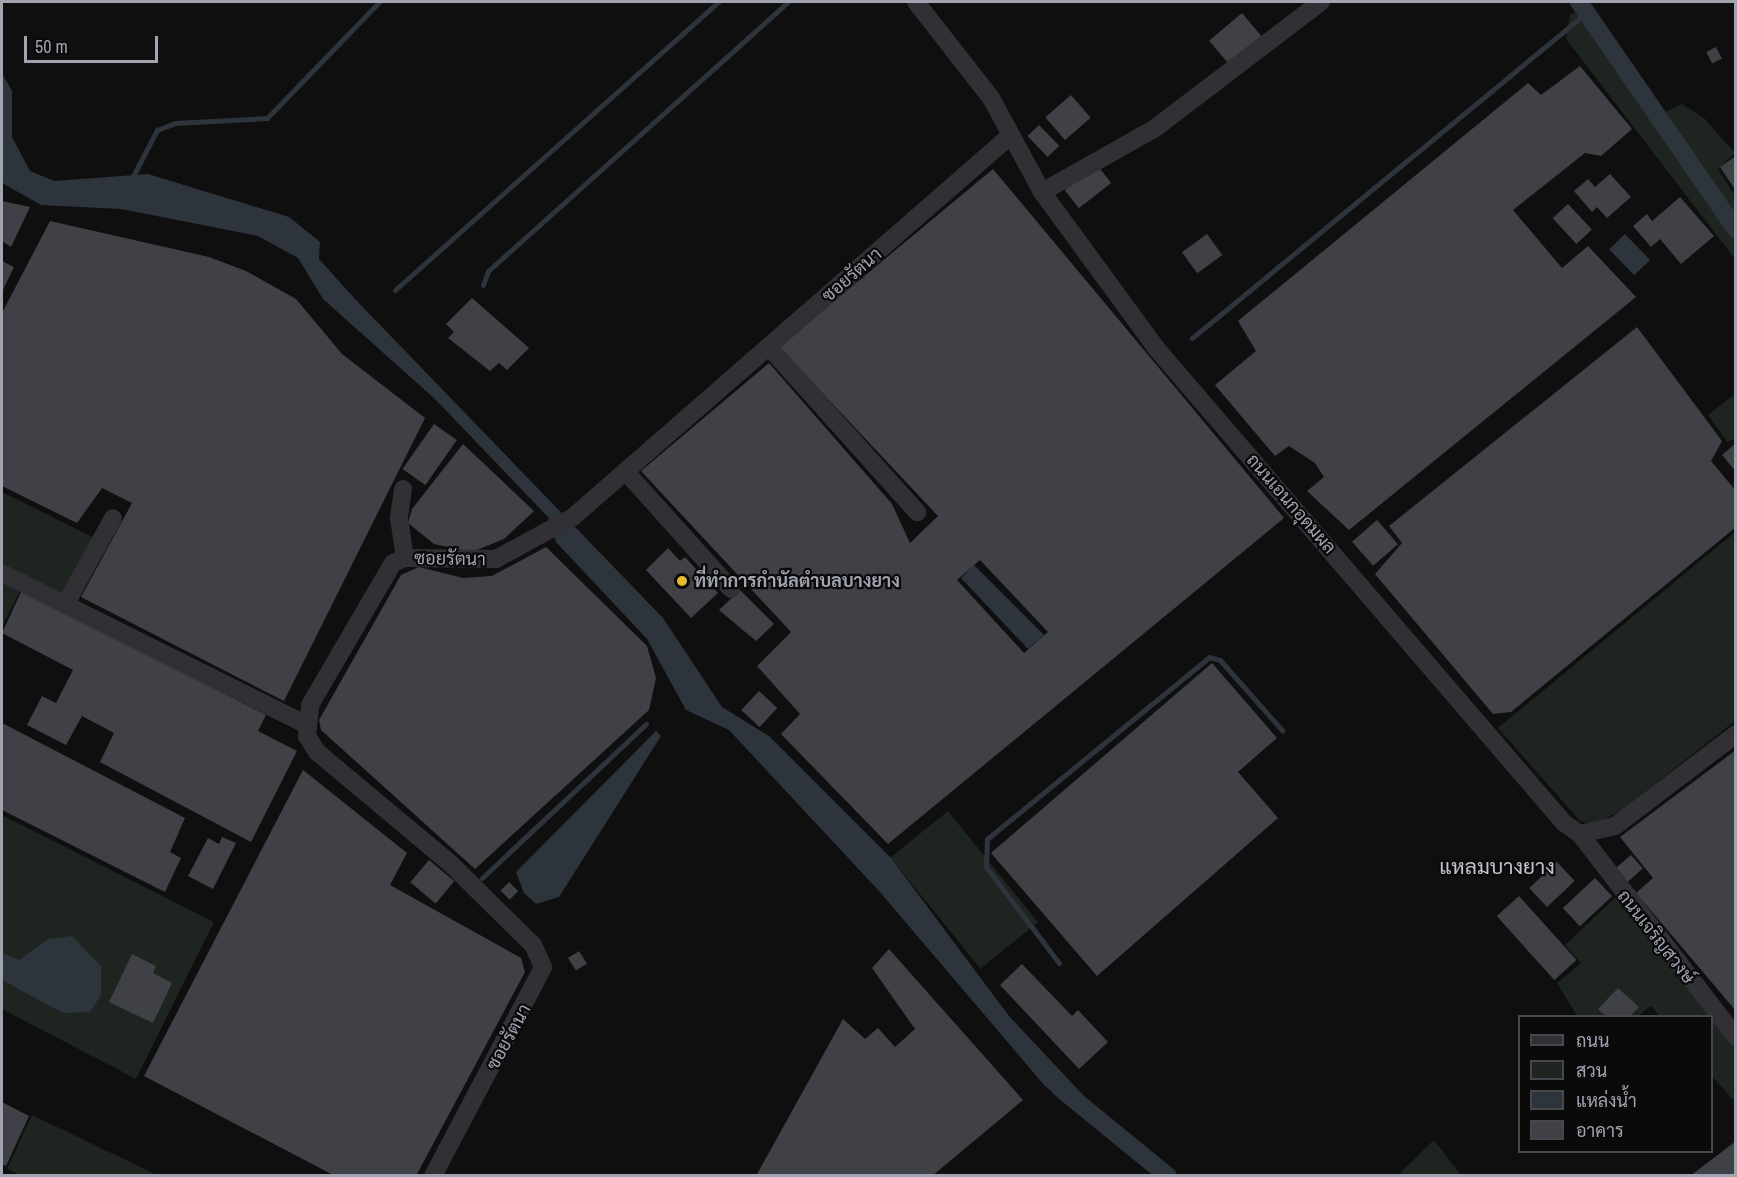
<!DOCTYPE html>
<meta charset="utf-8">
<style>
body{margin:0}
#map{position:relative;width:1737px;height:1177px;overflow:hidden;background:#0f0f10;font-family:"Archivo Narrow",Sarabun,sans-serif}
div>[style]{position:absolute}
.green>*{inset:0;background:#1e241f;transform-origin:0 0}
.water>*{inset:0;background:#2d343c;transform-origin:0 0}
.stream>*{height:5px;margin:-2.5px;padding:0 2.5px;transform-origin:2.5px;border-radius:2.5px;background:#2d343c}
.canal>*{height:18px;margin:-9px;padding:0 9px;transform-origin:9px;border-radius:9px;background:#2d343c}
.building>*{inset:0;background:#404146;transform-origin:0 0}
.minor>*{height:18px;margin:-9px;padding:0 9px;transform-origin:9px;border-radius:9px;background:#303035}
.dots>*{width:16px;height:16px;translate:-50% -50%;box-sizing:border-box;border:3px solid #0a0a0b;border-radius:50%}
span{translate:-50% -50%;white-space:nowrap;text-align:center;line-height:1.15;-webkit-text-stroke:4.5px #0a0a0b;paint-order:stroke}
.street-label{font-size:18px;color:#a1a4b0}
.poi-label{font-size:18px;color:#a1a4b0;font-weight:700}
.left{translate:0 -50%;text-align:left}
.quarter-label{font-size:21px;color:#c1c3cc}
.frame{position:absolute;inset:0;border:3px solid #a1a4b0;pointer-events:none}
.legend{position:absolute;left:1518px;top:1015px;width:195px;height:138px;box-sizing:border-box;background:#0a0a0b;border:2px solid #46484d;margin:0;padding:8px 10px;list-style:none;font-size:18px;color:#a1a4b0}
.legend li{display:flex;align-items:center;gap:12px;height:30px}
.legend b{width:30px;border:2px solid #46484d}
.scale{position:absolute;left:24px;top:36px;width:134px;height:27px;box-sizing:border-box;border:3px solid #a1a4b0;border-top:0;padding-left:8px;font-size:18px;line-height:21px;white-space:nowrap;color:#a1a4b0;-webkit-text-stroke:4px #0a0a0b;paint-order:stroke}
</style>
<div id="map">
<div class="green">
<div style="clip-path:polygon(1591px 8px,1665px 112px,1682px 104px,1704px 118px,1735px 153px,1718px 169px,1735px 196px,1735px 259px,1566px 39px,1570px 14px)"></div>
<div style="clip-path:polygon(1735px 394px,1735px 439px,1727px 442px,1708px 415px)"></div>
<div style="clip-path:polygon(2px 492px,105px 543px,77px 604px,2px 566px)"></div>
<div style="clip-path:polygon(1735px 532px,1735px 721px,1623px 809px,1595px 825px,1580px 821px,1498px 728px)"></div>
<div style="clip-path:polygon(2px 576px,22px 587px,2px 627px)"></div>
<div style="left:948px;top:811px;width:143px;height:74px;rotate:51deg"></div>
<div style="clip-path:polygon(2px 815px,214px 922px,136px 1079px,2px 1009px)"></div>
<div style="clip-path:polygon(1617px 896px,1735px 1041px,1735px 1102px,1712px 1076px,1712px 1016px,1660px 1016px,1651px 1006px,1638px 1016px,1577px 1016px,1557px 983px,1581px 963px,1565px 945px)"></div>
<div style="clip-path:polygon(32px 1115px,157px 1175px,20px 1175px,7px 1169px)"></div>
<div style="clip-path:polygon(1434px 1140px,1461px 1175px,1401px 1175px,1402px 1171px)"></div>
</div>
<div class="water">
<div style="clip-path:polygon(2px 73px,12px 91px,12px 137px,30px 171px,54px 181px,148px 174px,289px 217px,320px 242px,319px 259px,355px 299px,663px 618px,722px 707px,769px 736px,891px 858px,1009px 1016px,1084px 1096px,1073px 1109px,1045px 1086px,879px 891px,729px 730px,686px 710px,647px 639px,556px 542px,548px 517px,435px 399px,323px 299px,298px 258px,258px 236px,121px 209px,41px 205px,2px 183px)"></div>
<div style="left:1625px;top:234px;width:36px;height:22px;rotate:46deg"></div>
<div style="clip-path:polygon(974px 565px,1044px 635px,1028px 649px,961px 578px)"></div>
<div style="clip-path:polygon(656px 731px,661px 736px,559px 897px,536px 904px,524px 893px,516px 872px)"></div>
<div style="clip-path:polygon(72px 936px,101px 966px,101px 995px,90px 1012px,63px 1013px,2px 980px,2px 953px,19px 960px,48px 939px)"></div>
</div>
<div class="stream">
<div style="left:130px;top:182px;width:59px;rotate:-62.6deg"></div>
<div style="left:157px;top:130px;width:19px;rotate:-21deg"></div>
<div style="left:175px;top:123px;width:92px;rotate:-3.1deg"></div>
<div style="left:267px;top:118px;width:161px;rotate:-46deg"></div>
<div style="left:483px;top:285px;width:15px;rotate:-70deg"></div>
<div style="left:488px;top:271px;width:403px;rotate:-41.9deg"></div>
<div style="left:395px;top:290px;width:433px;rotate:-41.7deg"></div>
<div style="left:1192px;top:338px;width:511px;rotate:-39.52deg"></div>
<div style="left:482px;top:878px;width:225px;rotate:-43.2deg"></div>
<div style="left:1059px;top:963px;width:121px;rotate:-127.2deg"></div>
<div style="left:986px;top:867px;width:28px;rotate:-88deg"></div>
<div style="left:987px;top:839px;width:287px;rotate:-39.3deg"></div>
<div style="left:1209px;top:657px;width:11px;rotate:15deg"></div>
<div style="left:1220px;top:660px;width:94px;rotate:48.5deg"></div>
</div>
<div class="canal">
<div style="left:1579px;top:2px;width:277px;rotate:55.4deg"></div>
<div style="left:1060px;top:1088px;width:139px;rotate:39.2deg"></div>
</div>
<div class="building">
<div style="left:1242px;top:13px;width:30px;height:43px;rotate:50deg"></div>
<div style="left:1716px;top:47px;width:13px;height:11px;rotate:63deg"></div>
<div style="clip-path:polygon(1580px 66px,1632px 129px,1601px 156px,1585px 153px,1513px 210px,1562px 268px,1588px 246px,1636px 297px,1349px 530px,1307px 491px,1324px 477px,1315px 463px,1289px 446px,1275px 456px,1215px 385px,1256px 351px,1238px 321px,1528px 83px,1541px 95px)"></div>
<div style="left:1071px;top:95px;width:30px;height:34px;rotate:49deg"></div>
<div style="left:1039px;top:125px;width:29px;height:16px;rotate:46deg"></div>
<div style="clip-path:polygon(1736px 156px,1736px 191px,1720px 167px)"></div>
<div style="left:1097px;top:165px;width:23px;height:41px;rotate:52deg"></div>
<div style="clip-path:polygon(evenodd,993px 169px,1284px 518px,888px 844px,781px 734px,800px 714px,757px 666px,791px 632px,641px 471px,769px 363px,892px 504px,910px 543px,938px 516px,779px 347px,993px 169px,980px 560px,1048px 632px,1024px 653px,957px 580px,980px 560px)"></div>
<div style="clip-path:polygon(1610px 174px,1631px 197px,1607px 218px,1597px 207px,1592px 212px,1574px 191px,1588px 179px,1595px 187px)"></div>
<div style="clip-path:polygon(1680px 197px,1714px 236px,1681px 264px,1660px 239px,1651px 247px,1633px 226px,1647px 214px,1652px 221px)"></div>
<div style="clip-path:polygon(2px 201px,30px 207px,11px 247px,2px 241px)"></div>
<div style="left:1568px;top:204px;width:35px;height:21px;rotate:47deg"></div>
<div style="clip-path:polygon(50px 221px,209px 257px,246px 271px,296px 299px,342px 354px,425px 418px,284px 701px,81px 597px,132px 503px,102px 488px,77px 523px,2px 486px,2px 313px)"></div>
<div style="left:1207px;top:234px;width:26px;height:31px;rotate:54deg"></div>
<div style="clip-path:polygon(2px 261px,14px 267px,2px 292px)"></div>
<div style="clip-path:polygon(472px 298px,529px 348px,507px 370px,499px 363px,490px 371px,448px 338px,454px 332px,446px 324px)"></div>
<div style="clip-path:polygon(1637px 327px,1722px 441px,1711px 461px,1736px 491px,1736px 527px,1511px 712px,1493px 714px,1375px 574px,1402px 543px,1389px 526px)"></div>
<div style="left:434px;top:424px;width:28px;height:55px;rotate:35deg"></div>
<div style="clip-path:polygon(1736px 443px,1736px 472px,1722px 455px)"></div>
<div style="clip-path:polygon(463px 444px,534px 511px,504px 539px,472px 552px,434px 544px,408px 523px,412px 509px)"></div>
<div style="left:1377px;top:520px;width:32px;height:33px;rotate:49deg"></div>
<div style="clip-path:polygon(546px 547px,647px 646px,656px 678px,649px 710px,475px 869px,321px 730px,319px 720px,401px 575px,419px 567px,463px 578px,492px 576px)"></div>
<div style="clip-path:polygon(668px 548px,680px 561px,685px 557px,718px 593px,691px 618px,646px 570px)"></div>
<div style="clip-path:polygon(22px 590px,266px 715px,258px 731px,297px 751px,251px 842px,100px 762px,114px 733px,82px 716px,66px 745px,27px 725px,42px 696px,56px 703px,73px 670px,2px 633px)"></div>
<div style="clip-path:polygon(740px 590px,774px 624px,756px 641px,719px 610px)"></div>
<div style="clip-path:polygon(1212px 663px,1277px 738px,1238px 772px,1278px 818px,1097px 976px,991px 853px)"></div>
<div style="left:759px;top:691px;width:25px;height:26px;rotate:43deg"></div>
<div style="clip-path:polygon(2px 723px,185px 818px,170px 852px,181px 858px,165px 892px,2px 810px)"></div>
<div style="clip-path:polygon(1736px 750px,1736px 1011px,1636px 893px,1653px 878px,1620px 837px)"></div>
<div style="clip-path:polygon(303px 770px,407px 853px,390px 885px,521px 958px,525px 972px,416px 1176px,335px 1176px,144px 1076px)"></div>
<div style="clip-path:polygon(222px 837px,236px 843px,213px 889px,188px 876px,208px 838px,219px 844px)"></div>
<div style="left:1631px;top:855px;width:18px;height:20px;rotate:49deg"></div>
<div style="left:429px;top:860px;width:33px;height:29px;rotate:40deg"></div>
<div style="left:1557px;top:862px;width:26px;height:38px;rotate:47deg"></div>
<div style="left:1595px;top:878px;width:25px;height:44px;rotate:47deg"></div>
<div style="left:509px;top:882px;width:13px;height:12px;rotate:45deg"></div>
<div style="left:1519px;top:896px;width:86px;height:30px;rotate:48deg"></div>
<div style="clip-path:polygon(889px 949px,1023px 1100px,932px 1176px,756px 1176px,843px 1019px,865px 1039px,878px 1028px,895px 1047px,915px 1029px,872px 968px)"></div>
<div style="left:579px;top:951px;width:15px;height:13px;rotate:58deg"></div>
<div style="clip-path:polygon(132px 954px,156px 966px,153px 973px,172px 983px,153px 1023px,109px 1002px)"></div>
<div style="clip-path:polygon(1022px 964px,1072px 1016px,1078px 1010px,1108px 1042px,1079px 1069px,1000px 985px)"></div>
<div style="clip-path:polygon(1618px 988px,1639px 1007px,1630px 1016px,1606px 1016px,1598px 1009px)"></div>
<div style="clip-path:polygon(2px 1102px,29px 1116px,6px 1166px,2px 1164px)"></div>
<div style="clip-path:polygon(1736px 1141px,1736px 1176px,1690px 1176px)"></div>
</div>
<div class="minor">
<div style="left:916px;top:2px;width:122px;rotate:52deg"></div>
<div style="left:991px;top:98px;width:107px;rotate:61.5deg"></div>
<div style="left:1042px;top:192px;width:193px;rotate:53.8deg"></div>
<div style="left:1156px;top:348px;width:626px;rotate:49.34deg"></div>
<div style="left:1564px;top:823px;width:19px;rotate:35deg"></div>
<div style="left:1580px;top:834px;width:36px;rotate:-13deg"></div>
<div style="left:1615px;top:826px;width:152px;rotate:-37.2deg"></div>
<div style="left:1042px;top:192px;width:129px;rotate:-29.4deg"></div>
<div style="left:1154px;top:129px;width:210px;rotate:-37.3deg"></div>
<div style="left:769px;top:347px;width:222px;rotate:48.1deg"></div>
<div style="left:626px;top:472px;width:157px;rotate:48.1deg"></div>
<div style="left:403px;top:489px;width:29px;rotate:98deg"></div>
<div style="left:399px;top:518px;width:40px;rotate:81.5deg"></div>
<div style="left:2px;top:573px;width:339px;rotate:26.5deg"></div>
<div style="left:65px;top:605px;width:99px;rotate:-61.1deg"></div>
<div style="left:1580px;top:834px;width:256px;rotate:52.5deg"></div>
<div style="left:433px;top:1176px;width:236px;rotate:-62.2deg"></div>
<div style="left:543px;top:967px;width:24px;rotate:-114deg"></div>
<div style="left:533px;top:945px;width:115px;rotate:-135.4deg"></div>
<div style="left:451px;top:864px;width:175px;rotate:-140.1deg"></div>
<div style="left:317px;top:752px;width:19px;rotate:-122deg"></div>
<div style="left:307px;top:736px;width:31px;rotate:-84deg"></div>
<div style="left:310px;top:705px;width:164px;rotate:-59.7deg"></div>
<div style="left:393px;top:563px;width:13px;rotate:-23deg"></div>
<div style="left:405px;top:558px;width:91px;rotate:0.6deg"></div>
<div style="left:496px;top:559px;width:88px;rotate:-28.6deg"></div>
<div style="left:573px;top:517px;width:581px;rotate:-41.09deg"></div>
</div>
<div class="dots">
<div style="left:682px;top:581px;background:#e5bc31"></div>
</div>
<div class="street-label">
<span style="left:852px;top:275px;rotate:-41deg">ซอยรัตนา</span>
<span style="left:1291px;top:504px;rotate:49deg">ถนนเอนกอุดมผล</span>
<span style="left:450px;top:559px;rotate:1deg">ซอยรัตนา</span>
<span style="left:1656px;top:937px;rotate:52deg">ถนนเจริญสวงษ์</span>
<span style="left:509px;top:1037px;rotate:-61deg">ซอยรัตนา</span>
</div>
<div class="poi-label">
<span class="left" style="left:694px;top:581px">ที่ทำการกำนัลตำบลบางยาง</span>
</div>
<div class="quarter-label">
<span style="left:1497px;top:867px">แหลมบางยาง</span>
</div>
<div class="frame"></div>
<ul class="legend">
<li><b style="height:8px;background:#303035"></b>ถนน</li>
<li><b style="height:16px;background:#1e241f"></b>สวน</li>
<li><b style="height:16px;background:#2d343c"></b>แหล่งน้ำ</li>
<li><b style="height:16px;background:#404146"></b>อาคาร</li>
</ul>
<div class="scale">50 m</div>
</div>
